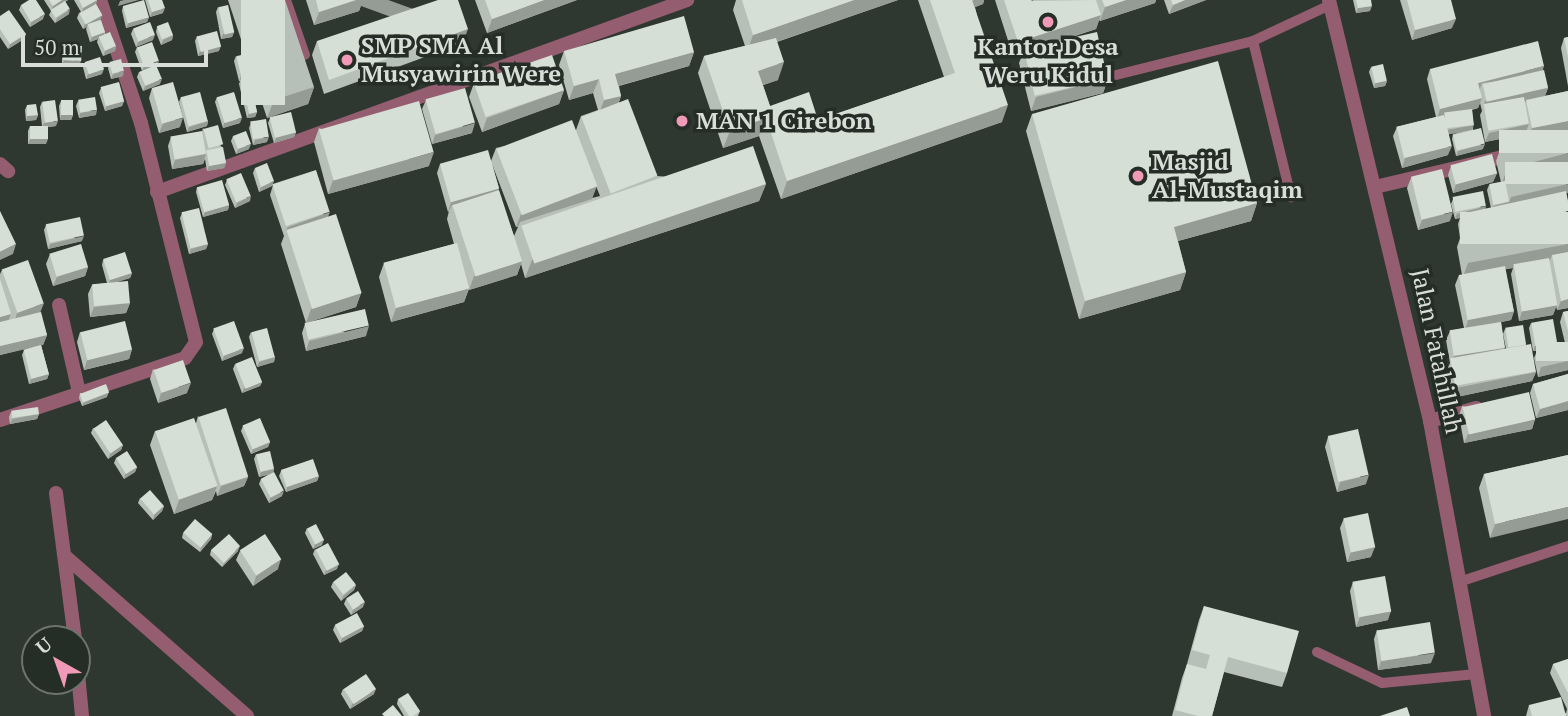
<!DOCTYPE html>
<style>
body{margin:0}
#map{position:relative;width:1568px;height:716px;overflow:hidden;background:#2f3731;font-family:"PT Serif",serif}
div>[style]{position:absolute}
.service>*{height:10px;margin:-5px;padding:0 5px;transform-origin:5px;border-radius:5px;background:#955d70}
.minor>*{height:14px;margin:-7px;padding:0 7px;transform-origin:7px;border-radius:7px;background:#955d70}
.tertiary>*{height:14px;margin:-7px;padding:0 7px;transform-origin:7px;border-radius:7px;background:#955d70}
.wall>*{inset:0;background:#b7c0b8}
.shaded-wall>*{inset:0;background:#959c96;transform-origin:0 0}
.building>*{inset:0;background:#d5dfd6;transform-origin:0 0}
.dots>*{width:19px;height:19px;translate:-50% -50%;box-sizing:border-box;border:4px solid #252d27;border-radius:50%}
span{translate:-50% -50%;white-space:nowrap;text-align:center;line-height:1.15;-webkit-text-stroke:7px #252d27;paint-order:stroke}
.poi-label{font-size:24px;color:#d8ddd9;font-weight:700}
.left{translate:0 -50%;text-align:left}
.street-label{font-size:24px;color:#d8ddd9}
.north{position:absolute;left:21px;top:625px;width:70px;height:70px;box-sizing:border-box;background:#252d27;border:2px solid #6d736e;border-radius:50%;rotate:320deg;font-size:19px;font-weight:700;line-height:28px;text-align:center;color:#d8ddd9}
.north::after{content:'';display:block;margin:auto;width:24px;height:32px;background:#f09ab7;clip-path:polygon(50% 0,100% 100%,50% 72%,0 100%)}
.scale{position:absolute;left:21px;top:35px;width:187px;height:32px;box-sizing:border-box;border:4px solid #d8ddd9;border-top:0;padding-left:9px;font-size:21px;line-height:24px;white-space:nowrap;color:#d8ddd9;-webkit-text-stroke:5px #252d27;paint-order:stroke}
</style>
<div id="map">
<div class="service">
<div style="left:286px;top:0;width:58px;rotate:70.9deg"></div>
<div style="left:1253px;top:41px;width:161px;rotate:76.3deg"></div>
<div style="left:1108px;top:77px;width:149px;rotate:-13.9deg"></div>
<div style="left:1253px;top:41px;width:85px;rotate:-25.1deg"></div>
<div style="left:1459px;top:582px;width:115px;rotate:-18.3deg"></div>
<div style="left:1317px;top:652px;width:72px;rotate:25.5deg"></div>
<div style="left:1382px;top:683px;width:95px;rotate:-5.4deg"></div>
</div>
<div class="minor">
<div style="left:0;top:164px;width:11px;rotate:41deg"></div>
<div style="left:1375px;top:187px;width:145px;rotate:-13.2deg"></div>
<div style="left:157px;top:192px;width:564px;rotate:-19.91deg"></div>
<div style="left:59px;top:305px;width:89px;rotate:77.1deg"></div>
<div style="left:0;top:420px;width:195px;rotate:-18.5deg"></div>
<div style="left:185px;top:358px;width:19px;rotate:-55deg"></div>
<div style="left:196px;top:342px;width:226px;rotate:-104.1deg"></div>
<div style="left:141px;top:123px;width:130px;rotate:-108.4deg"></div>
<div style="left:1430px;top:421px;width:48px;rotate:-15.8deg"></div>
<div style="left:56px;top:493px;width:147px;rotate:82.6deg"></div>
<div style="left:66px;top:557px;width:241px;rotate:41.3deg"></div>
<div style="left:77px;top:663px;width:53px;rotate:84.6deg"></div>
</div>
<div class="tertiary">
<div style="left:1329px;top:0;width:433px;rotate:76.5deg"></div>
<div style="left:1430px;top:421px;width:300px;rotate:79.6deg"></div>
</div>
<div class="wall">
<div style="clip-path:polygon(44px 0,68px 0,65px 2px,69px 14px,55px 23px,49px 15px,51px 11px)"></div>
<div style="clip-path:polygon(74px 0,97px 0,96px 4px,102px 15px,100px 20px,105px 32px,105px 34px,116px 46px,115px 51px,103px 56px,97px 42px,98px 39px,90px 42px,86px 29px,87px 27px,83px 29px,77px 18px,79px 13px,81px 12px)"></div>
<div style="clip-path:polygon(145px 0,162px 0,163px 13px,150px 17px)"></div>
<div style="clip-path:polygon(228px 0,285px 0,314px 87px,308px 104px,267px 118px)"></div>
<div style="clip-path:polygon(306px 0,363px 0,359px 11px,314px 25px)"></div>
<div style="clip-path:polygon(475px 0,577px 0,487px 33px)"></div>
<div style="clip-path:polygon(736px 0,898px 0,777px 42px,778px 80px,763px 85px,770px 106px,818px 120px,944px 77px,918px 0,984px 0,983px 4px,975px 7px,1002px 122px,781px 199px,759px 136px,723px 148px,698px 73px,704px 56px,745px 46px,733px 10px)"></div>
<div style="clip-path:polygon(995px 0,1031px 0,1032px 1px,1033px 0,1156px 0,1155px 3px,1100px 21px,1099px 20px,1096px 29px,1060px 41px,1108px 79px,1103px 93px,1031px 111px,1019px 63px,1023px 53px,1013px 56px)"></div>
<div style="clip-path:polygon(1164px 0,1206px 0,1169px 14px)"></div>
<div style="clip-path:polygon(1353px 0,1371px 0,1370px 11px,1356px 13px)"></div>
<div style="clip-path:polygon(1400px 0,1451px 0,1452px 28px,1412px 40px)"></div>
<div style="clip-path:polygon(21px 5px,43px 19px,30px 27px,19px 10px)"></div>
<div style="clip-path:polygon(123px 6px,149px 17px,147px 22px,126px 28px,122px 11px)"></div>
<div style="clip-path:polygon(218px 7px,234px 32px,232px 37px,221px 39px,216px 12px)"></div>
<div style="clip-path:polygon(0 16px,26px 34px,24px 39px,8px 49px,0 37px)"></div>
<div style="clip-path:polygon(157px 27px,173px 35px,172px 40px,161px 45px,156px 32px)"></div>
<div style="clip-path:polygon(133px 29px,153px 40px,136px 47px,131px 34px)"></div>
<div style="clip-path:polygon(197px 36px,219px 51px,198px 56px,195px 41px)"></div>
<div style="clip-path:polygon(1568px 37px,1568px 86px,1561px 48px,1564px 38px)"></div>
<div style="clip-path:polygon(317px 41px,463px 43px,324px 94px,312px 55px)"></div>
<div style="clip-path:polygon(64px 45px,79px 66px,62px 65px,62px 50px)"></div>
<div style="clip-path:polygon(137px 47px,157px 66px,156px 66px,160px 84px,143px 91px,137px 77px,139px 72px,142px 71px,135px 52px)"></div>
<div style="clip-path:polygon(evenodd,564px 51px,694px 52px,689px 66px,619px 86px,621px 96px,619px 102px,657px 176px,766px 184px,759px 201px,525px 278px,521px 264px,517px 275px,469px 290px,469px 289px,464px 302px,391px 322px,379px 277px,384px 263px,454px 244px,447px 219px,449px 211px,448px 212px,437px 173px,440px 164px,491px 161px,496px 148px,576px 130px,581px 116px,598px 110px,593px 93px,569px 100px,559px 65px,564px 51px,492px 164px,516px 227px,518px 227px,514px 236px,498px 190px,499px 188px,492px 164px,564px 51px,596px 186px,600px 196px,592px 198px,596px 186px)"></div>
<div style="clip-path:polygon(236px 56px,249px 78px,257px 112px,255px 117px,247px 118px,239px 84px,240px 81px,239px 81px,234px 61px)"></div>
<div style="clip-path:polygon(85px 62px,102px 74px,86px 79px,83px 67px)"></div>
<div style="clip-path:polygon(110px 63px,123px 76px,111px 79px,108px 68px)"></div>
<div style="clip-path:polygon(1371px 67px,1387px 81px,1385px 86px,1374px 88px,1369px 72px)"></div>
<div style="clip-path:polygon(1430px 69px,1543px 71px,1548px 88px,1545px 96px,1568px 91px,1566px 193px,1568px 308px,1557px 310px,1556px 306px,1553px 315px,1519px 321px,1511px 274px,1513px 268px,1505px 269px,1514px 311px,1511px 320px,1501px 322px,1504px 349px,1506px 349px,1503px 334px,1505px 329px,1526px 345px,1536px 372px,1532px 381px,1452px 398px,1447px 370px,1450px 363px,1446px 340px,1450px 331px,1464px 328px,1455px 285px,1459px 275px,1462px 275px,1457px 247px,1460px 238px,1458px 224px,1460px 218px,1455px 219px,1451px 204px,1453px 199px,1486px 209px,1491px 208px,1487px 190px,1489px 185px,1501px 182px,1496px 161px,1501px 147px,1566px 130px,1528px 138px,1527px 130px,1525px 134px,1485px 142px,1480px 115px,1482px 111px,1480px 103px,1478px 108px,1472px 110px,1473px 130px,1483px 149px,1456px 156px,1452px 139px,1453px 134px,1462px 132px,1449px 134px,1448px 155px,1402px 168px,1393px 136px,1397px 127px,1436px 117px,1427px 79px)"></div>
<div style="clip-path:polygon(474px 83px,564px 90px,559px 104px,482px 132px,469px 97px)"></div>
<div style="clip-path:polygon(101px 88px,124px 101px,122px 106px,105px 111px,99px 93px)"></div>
<div style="clip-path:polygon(152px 88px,180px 127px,159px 133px,149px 98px)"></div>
<div style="clip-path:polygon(181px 97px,208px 121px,207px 126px,187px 132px,179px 102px)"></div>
<div style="clip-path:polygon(217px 97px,240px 123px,223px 128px,215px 102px)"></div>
<div style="clip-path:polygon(426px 100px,472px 133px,432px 144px,422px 109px)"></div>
<div style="clip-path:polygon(61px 101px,73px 115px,71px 120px,60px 120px,59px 106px)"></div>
<div style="clip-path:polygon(78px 101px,96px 115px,79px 118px,76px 106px)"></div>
<div style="clip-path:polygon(42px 102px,56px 126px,48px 127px,46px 144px,28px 144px,28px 131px,30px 126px,42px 126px,40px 107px)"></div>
<div style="clip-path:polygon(27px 105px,38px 115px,36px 120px,26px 121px,25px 110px)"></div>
<div style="clip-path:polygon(1032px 114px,1257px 203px,1251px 221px,1178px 241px,1186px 272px,1180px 290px,1079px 319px,1026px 131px)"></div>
<div style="clip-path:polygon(270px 118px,296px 132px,294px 137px,274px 143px,268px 123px)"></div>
<div style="clip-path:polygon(251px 123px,267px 142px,253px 145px,249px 128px)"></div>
<div style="clip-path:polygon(203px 128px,222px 147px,226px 163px,224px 168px,207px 171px,205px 159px,203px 164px,172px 169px,168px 146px,171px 137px,202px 132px)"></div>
<div style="clip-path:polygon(319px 128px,429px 166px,328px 194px,314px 142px)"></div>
<div style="clip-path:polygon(233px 136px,249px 149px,236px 154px,231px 141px)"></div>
<div style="clip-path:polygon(1451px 166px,1497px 173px,1493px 182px,1453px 193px,1448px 175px)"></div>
<div style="clip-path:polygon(255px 168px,272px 186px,259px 192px,253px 173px)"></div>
<div style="clip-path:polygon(1411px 178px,1450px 221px,1418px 230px,1407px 188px)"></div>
<div style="clip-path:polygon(227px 180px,250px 201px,235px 208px,225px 185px)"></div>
<div style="clip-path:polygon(273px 185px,328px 217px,361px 293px,356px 307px,306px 323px,281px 244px,284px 236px,270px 195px)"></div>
<div style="clip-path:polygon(197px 187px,229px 205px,228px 210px,203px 217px,196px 192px)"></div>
<div style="clip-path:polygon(182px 213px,208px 244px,206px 249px,189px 254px,180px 218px)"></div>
<div style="clip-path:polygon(46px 225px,82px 241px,48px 249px,44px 230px)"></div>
<div style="clip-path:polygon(50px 254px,88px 267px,85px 276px,53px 286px,46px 264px)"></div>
<div style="clip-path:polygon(103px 260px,132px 273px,130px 278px,116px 282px,130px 303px,126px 313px,90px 317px,88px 294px,92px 285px,107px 283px,102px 265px)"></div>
<div style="clip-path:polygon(2px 270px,40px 312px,47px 335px,43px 345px,41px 345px,49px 374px,47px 379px,29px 384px,22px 355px,24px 350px,36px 346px,0 355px,0 274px)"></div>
<div style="clip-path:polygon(1568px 311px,1568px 370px,1538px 377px,1534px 358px,1537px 351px,1533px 351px,1529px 328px,1531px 323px,1557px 345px,1565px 343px,1560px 322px,1563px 312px)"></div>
<div style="clip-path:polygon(305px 324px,366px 336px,306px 351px,302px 333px)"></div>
<div style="clip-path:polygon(214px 329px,242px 353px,222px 361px,212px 334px)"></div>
<div style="clip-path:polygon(80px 332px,132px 349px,129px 359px,84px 370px,77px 342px)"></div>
<div style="clip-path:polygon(251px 332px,275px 357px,274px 362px,257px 367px,249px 337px)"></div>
<div style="clip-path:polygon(235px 364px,262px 382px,260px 386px,242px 393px,233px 369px)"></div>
<div style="clip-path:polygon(153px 369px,187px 393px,158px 403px,150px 379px)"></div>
<div style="clip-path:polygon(1568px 374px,1568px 410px,1536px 418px,1530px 393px,1533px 384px)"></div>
<div style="clip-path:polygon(80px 393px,107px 397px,82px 406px,79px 398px)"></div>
<div style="clip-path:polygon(1462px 406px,1535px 419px,1532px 429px,1464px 443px,1459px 416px)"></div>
<div style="clip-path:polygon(11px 412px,39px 414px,37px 419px,10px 424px,9px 417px)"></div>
<div style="clip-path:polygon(198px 416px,248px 477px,244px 486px,217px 496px,216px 491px,212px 500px,174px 514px,150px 445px,155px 431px,196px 423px)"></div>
<div style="clip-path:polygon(243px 426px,270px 442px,268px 447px,251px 454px,241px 431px)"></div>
<div style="clip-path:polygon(93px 428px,123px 445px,121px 450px,108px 459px,91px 433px)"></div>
<div style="clip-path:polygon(1328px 437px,1366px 484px,1337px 492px,1325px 447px)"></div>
<div style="clip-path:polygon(256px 454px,274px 469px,273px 473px,282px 496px,269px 503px,259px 484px,261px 479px,270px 474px,259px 477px,254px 459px)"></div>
<div style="clip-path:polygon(1568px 455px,1490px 538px,1479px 488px,1484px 474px)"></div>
<div style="clip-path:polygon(116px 458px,137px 467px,135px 472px,124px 479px,114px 463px)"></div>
<div style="clip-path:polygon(281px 471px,319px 476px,317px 481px,286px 492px,279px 476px)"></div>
<div style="clip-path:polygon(140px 498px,164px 506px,162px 511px,153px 520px,138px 503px)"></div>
<div style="clip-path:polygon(1344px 518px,1371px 557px,1347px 562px,1340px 528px)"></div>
<div style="clip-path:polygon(307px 528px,322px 545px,313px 549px,305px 533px)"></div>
<div style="clip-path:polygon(183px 533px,212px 534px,211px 539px,200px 552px,182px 538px)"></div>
<div style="clip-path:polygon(315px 549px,337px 569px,324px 575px,313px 554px)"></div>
<div style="clip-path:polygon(211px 550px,238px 551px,222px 567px,210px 555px)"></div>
<div style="clip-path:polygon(240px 551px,278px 569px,253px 586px,236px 560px)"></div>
<div style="clip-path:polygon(333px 582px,356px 585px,354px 590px,341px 601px,331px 587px)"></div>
<div style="clip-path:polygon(1353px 582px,1388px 620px,1356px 627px,1350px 591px)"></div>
<div style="clip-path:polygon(346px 599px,363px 607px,351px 615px,344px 604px)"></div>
<div style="clip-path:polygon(1204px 606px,1287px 673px,1282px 687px,1224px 672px,1212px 716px,1172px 716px,1182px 678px,1187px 664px,1199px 620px)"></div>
<div style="clip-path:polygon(335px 625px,364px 626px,362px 631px,340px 643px,333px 630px)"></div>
<div style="clip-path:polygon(1377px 630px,1431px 663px,1378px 670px,1374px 639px)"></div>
<div style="clip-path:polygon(1568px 659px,1568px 716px,1526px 716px,1529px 705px,1566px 713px,1567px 709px,1550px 673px,1553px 664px)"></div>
<div style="clip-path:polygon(343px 689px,374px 694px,350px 709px,341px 694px)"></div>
<div style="clip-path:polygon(398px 699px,420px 711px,418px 716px,404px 716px,397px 704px)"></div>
</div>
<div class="shaded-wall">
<div style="clip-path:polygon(62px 0,68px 0,51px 11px,53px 6px)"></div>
<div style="clip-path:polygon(97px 0,95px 5px,82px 13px,83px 8px)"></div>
<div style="clip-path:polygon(124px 0,139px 0,118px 6px,120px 1px)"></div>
<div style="clip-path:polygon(356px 0,363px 0,359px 11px,314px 25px,319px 12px)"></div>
<div style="clip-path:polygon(544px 0,577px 0,487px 33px,492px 19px)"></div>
<div style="clip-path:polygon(854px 0,898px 0,747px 52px,753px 35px)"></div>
<div style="clip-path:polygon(973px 0,984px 0,983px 4px,970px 9px)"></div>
<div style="clip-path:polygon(1126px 0,1156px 0,1155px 3px,1100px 21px,1105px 7px)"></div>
<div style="clip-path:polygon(1185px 0,1206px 0,1169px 14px,1173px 5px)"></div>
<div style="clip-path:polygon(1372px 6px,1370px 11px,1356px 13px,1358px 8px)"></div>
<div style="clip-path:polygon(165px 8px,163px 13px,150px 17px,152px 12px)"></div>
<div style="clip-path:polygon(70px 9px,69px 14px,55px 23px,57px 18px)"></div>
<div style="clip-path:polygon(45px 14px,43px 19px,30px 27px,31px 22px)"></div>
<div style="clip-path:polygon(102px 15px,100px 20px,88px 24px,87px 27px,83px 29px,85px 24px)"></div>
<div style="clip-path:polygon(1101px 15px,1096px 29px,1025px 52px,1024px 50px,1023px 53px,1013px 56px,1018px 42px)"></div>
<div style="clip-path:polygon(149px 17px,147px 22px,126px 28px,128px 23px)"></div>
<div style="clip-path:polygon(1456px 19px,1452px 28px,1412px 40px,1415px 30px)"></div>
<div style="left:468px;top:29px;width:15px;height:148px;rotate:110deg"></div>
<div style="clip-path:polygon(105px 32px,103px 37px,99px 37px,98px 39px,90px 42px,92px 37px)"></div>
<div style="clip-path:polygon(234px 32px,232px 37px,221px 39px,223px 34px)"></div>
<div style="clip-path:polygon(26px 34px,24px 39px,8px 49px,10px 44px)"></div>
<div style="clip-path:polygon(155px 35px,153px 40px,136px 47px,138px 42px)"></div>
<div style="clip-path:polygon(173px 35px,172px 40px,161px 45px,163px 40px)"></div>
<div style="clip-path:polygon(116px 46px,115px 51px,103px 56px,105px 51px)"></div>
<div style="clip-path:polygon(221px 46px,219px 51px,198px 56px,200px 51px)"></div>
<div style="clip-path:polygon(694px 52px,689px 66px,610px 88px,615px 74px)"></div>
<div style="clip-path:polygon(64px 60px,81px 61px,79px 66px,62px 65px)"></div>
<div style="clip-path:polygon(159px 61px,157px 66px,142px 71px,144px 67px)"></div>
<div style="clip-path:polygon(784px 62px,778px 80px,752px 89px,758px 71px)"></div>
<div style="clip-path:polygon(1544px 66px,1541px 76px,1482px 83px,1479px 91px,1478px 83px)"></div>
<div style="clip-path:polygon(104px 69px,102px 74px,86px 79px,88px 74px)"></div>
<div style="clip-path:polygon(124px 71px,123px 76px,111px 79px,113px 74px)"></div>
<div style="clip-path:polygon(250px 74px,248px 79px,241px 79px,239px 81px,241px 76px)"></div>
<div style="clip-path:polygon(162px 79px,160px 84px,143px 91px,145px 86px)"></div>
<div style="clip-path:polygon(599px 79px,593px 93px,569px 100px,574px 86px)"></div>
<div style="clip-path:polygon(1108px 79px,1103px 93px,1031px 111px,1036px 97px)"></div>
<div style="clip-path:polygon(1387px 81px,1385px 86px,1374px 88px,1375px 83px)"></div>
<div style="clip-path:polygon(314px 87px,308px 104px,267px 118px,274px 100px)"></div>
<div style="clip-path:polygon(1548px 88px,1544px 98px,1485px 110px,1484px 105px,1485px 101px)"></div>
<div style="clip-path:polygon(564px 90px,559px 104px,482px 132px,487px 118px)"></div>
<div style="clip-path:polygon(621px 96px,616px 109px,599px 114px,604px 100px)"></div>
<div style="clip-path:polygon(1482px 98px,1478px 108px,1437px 119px,1440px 109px)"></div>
<div style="clip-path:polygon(124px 101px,122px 106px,105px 111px,106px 106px)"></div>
<div style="clip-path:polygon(1008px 105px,1002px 122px,781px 199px,787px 181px)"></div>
<div style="clip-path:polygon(97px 110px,96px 115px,79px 118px,80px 113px)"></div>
<div style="clip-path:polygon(257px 112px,255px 117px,247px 118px,249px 113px)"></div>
<div style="clip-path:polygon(38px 115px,36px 120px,26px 121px,27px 116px)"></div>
<div style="clip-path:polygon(61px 115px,73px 115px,71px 120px,60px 120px)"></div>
<div style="clip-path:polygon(183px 118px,180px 127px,159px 133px,163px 123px)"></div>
<div style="clip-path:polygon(242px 118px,240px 123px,223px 128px,224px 123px)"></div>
<div style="clip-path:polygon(766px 118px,759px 136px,723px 148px,730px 131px)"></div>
<div style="clip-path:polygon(58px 121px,56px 126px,42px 128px,44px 123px)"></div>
<div style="clip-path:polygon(208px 121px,207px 126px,187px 132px,189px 127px)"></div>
<div style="clip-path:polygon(1568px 121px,1568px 130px,1528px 138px,1532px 128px)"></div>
<div style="clip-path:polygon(475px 123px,472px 133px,432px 144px,435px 135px)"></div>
<div style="clip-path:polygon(1529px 124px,1525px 134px,1485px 142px,1489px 133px)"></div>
<div style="clip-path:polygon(1474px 125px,1472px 130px,1445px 135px,1447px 130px)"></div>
<div style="clip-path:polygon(296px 132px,294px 137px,274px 143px,276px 138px)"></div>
<div style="clip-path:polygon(269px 137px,267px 142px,253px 145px,255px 140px)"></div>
<div style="clip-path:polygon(30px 139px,48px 139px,46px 144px,28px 144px)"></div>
<div style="clip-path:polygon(251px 144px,249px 149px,236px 154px,238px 149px)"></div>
<div style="clip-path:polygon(1485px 144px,1483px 149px,1456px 156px,1458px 151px)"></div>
<div style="clip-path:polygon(1452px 146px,1448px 155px,1402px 168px,1405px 158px)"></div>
<div style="clip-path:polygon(434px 152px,429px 166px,328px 194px,333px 180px)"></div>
<div style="clip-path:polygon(1568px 153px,1568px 166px,1507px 176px,1504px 182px,1502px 183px,1507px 169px)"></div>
<div style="clip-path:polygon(206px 154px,203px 164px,172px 169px,175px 160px)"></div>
<div style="clip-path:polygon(226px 163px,224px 168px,207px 171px,209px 166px)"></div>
<div style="clip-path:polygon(1497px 173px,1493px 182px,1453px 193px,1456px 184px)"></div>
<div style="clip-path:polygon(274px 181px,272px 186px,259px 192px,261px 187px)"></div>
<div style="clip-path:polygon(766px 184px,759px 201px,525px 278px,532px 260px)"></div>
<div style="clip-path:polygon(1568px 184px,1568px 193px,1491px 211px,1493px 206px,1509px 202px,1511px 197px)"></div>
<div style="clip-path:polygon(597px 186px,592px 199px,520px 222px,518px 227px,516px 227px,521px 214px)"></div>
<div style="clip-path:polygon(499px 188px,496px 198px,452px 205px,449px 211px,448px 212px,451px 202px)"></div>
<div style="clip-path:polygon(251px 196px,250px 201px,235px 208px,237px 203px)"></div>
<div style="clip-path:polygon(1257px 203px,1251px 221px,1167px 244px,1174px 227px)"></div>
<div style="clip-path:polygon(229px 205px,228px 210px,203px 217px,205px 212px)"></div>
<div style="clip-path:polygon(1486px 206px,1485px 211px,1461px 214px,1460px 218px,1455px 219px,1457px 214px)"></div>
<div style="clip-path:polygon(330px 212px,326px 222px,286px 230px,288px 227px)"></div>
<div style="clip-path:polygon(1453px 212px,1450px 221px,1418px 230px,1422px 220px)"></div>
<div style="clip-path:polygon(84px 236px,82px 241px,48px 249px,50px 244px)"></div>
<div style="clip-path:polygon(16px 244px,13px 254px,0 260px,0 252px)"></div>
<div style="clip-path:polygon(208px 244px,206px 249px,189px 254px,191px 249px)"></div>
<div style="clip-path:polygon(1568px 244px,1568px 257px,1552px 255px,1550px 260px,1515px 267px,1514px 264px,1513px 268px,1463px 277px,1468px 263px)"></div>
<div style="clip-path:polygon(522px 261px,517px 275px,469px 290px,474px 276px)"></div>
<div style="clip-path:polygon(88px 267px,85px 276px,53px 286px,57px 277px)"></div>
<div style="clip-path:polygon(1186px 272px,1180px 290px,1079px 319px,1085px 301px)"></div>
<div style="clip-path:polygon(132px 273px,130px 278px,108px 285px,110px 280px)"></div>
<div style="clip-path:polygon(469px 288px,464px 302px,391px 322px,396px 308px)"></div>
<div style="clip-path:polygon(361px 293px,356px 307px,306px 323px,311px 309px)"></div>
<div style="clip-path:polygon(1568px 299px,1568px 308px,1557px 310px,1561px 301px)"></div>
<div style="clip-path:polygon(44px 303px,40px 313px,14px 323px,17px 313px)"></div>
<div style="clip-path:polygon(130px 303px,126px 313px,90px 317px,94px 307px)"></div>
<div style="clip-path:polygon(1557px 305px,1553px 315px,1519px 321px,1522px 311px)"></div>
<div style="clip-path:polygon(1514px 311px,1511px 320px,1465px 330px,1468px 320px)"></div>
<div style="clip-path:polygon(11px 314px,7px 324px,0 326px,0 317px)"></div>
<div style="clip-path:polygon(369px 326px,366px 336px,306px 351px,309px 341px)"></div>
<div style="clip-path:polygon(47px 335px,43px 345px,0 355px,0 346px)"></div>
<div style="clip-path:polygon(1557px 342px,1556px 347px,1537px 349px,1537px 351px,1533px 351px,1535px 346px)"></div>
<div style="clip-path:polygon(244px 348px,242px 353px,222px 361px,224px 356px)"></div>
<div style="clip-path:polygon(1505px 348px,1501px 357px,1451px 363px,1454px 356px)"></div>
<div style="clip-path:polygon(132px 349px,129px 359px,84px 370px,87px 360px)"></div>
<div style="clip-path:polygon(275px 357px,274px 362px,257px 367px,259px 362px)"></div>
<div style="clip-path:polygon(1568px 361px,1568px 370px,1538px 377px,1541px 367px)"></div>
<div style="clip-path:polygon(1536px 372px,1532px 381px,1452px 398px,1456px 388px)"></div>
<div style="clip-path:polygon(49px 374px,47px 379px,29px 384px,31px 379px)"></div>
<div style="clip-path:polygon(262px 382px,260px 386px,242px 393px,244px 388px)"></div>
<div style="clip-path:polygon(191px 383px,187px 393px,158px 403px,161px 393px)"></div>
<div style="clip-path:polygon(109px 392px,107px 397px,82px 406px,84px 401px)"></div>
<div style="clip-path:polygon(1568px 401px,1568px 410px,1536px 418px,1540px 409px)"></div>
<div style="clip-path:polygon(39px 414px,37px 419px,10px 424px,12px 419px)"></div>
<div style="clip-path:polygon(1535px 419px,1532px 429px,1464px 443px,1468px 434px)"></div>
<div style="clip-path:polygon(270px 442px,268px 447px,251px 454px,253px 449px)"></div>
<div style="clip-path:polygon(123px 445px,121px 450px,108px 459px,110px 454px)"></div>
<div style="clip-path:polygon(137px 467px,135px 472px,124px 479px,125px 474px)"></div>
<div style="clip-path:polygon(274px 469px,273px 474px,259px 477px,261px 472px)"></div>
<div style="clip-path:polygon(1369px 475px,1366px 484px,1337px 492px,1340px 482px)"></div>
<div style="clip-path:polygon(319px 476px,317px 481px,286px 492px,287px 487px)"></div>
<div style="clip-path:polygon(248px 477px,244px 486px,217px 496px,221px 486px)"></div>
<div style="clip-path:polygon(217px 486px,212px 500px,174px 514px,179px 500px)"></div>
<div style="clip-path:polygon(284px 491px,282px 496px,269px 503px,270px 498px)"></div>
<div style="clip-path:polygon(164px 506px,162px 511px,153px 520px,154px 515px)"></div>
<div style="clip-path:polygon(1568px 507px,1568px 519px,1490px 538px,1495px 524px)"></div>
<div style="clip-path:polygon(212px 534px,211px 539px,200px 552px,201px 547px)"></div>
<div style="clip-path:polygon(324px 540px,322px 545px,313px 549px,315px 544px)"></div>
<div style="clip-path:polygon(240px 546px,238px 551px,222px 567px,224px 563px)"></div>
<div style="clip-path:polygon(1375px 547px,1371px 557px,1347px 562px,1351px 552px)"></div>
<div style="clip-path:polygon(281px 559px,278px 569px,253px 586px,256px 576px)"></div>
<div style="clip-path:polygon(339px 564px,337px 569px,324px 575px,326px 570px)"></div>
<div style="clip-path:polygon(356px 585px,354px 590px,341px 601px,343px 596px)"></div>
<div style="clip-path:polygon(365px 602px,363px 607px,351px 615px,353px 610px)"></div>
<div style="clip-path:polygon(1391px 611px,1388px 620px,1356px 627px,1360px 617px)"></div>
<div style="clip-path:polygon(364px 626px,362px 631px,340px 643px,342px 638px)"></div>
<div style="clip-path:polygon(1435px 653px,1431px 663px,1378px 670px,1381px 661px)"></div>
<div style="clip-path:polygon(376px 689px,374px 694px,350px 709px,352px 704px)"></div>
</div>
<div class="building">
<div style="clip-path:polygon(29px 0,36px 0,45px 14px,31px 22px,21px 5px)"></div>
<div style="clip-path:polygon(49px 0,62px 0,53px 6px)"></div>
<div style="clip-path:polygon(79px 0,97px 0,83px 8px)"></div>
<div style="left:144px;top:0;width:18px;height:22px;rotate:74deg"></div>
<div style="clip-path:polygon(148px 0,162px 0,165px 8px,152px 12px)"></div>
<div style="left:241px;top:0;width:44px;height:105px"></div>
<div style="clip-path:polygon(316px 0,356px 0,319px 12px)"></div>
<div style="clip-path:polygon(438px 0,458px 0,468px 29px,329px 80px,317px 41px)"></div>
<div style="clip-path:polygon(485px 0,544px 0,492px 19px)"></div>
<div style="clip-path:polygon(742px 0,854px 0,753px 35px)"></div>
<div style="clip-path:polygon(930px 0,972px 0,1008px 105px,787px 181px,766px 118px,730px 131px,704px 56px,776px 38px,784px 62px,758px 71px,770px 106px,809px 92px,818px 120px,955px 73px)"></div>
<div style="clip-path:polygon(1004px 0,1031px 0,1032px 1px,1096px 0,1101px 15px,1018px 42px)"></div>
<div style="clip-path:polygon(1102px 0,1126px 0,1105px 7px)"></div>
<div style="clip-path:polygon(1171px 0,1185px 0,1173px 5px)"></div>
<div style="clip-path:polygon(1356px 0,1371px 0,1372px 6px,1358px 8px)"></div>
<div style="clip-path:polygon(1407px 0,1451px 0,1456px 19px,1415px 30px)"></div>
<div style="left:65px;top:1px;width:9px;height:17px;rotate:58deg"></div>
<div style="left:96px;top:4px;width:13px;height:19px;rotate:61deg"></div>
<div style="left:228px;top:5px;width:28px;height:10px;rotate:77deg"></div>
<div style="clip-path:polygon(9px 10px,26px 34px,10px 44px,0 29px,0 16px)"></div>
<div style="clip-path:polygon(684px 16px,694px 52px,615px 74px,621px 96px,604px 100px,599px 79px,574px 86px,564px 51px)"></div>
<div style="left:101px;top:20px;width:13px;height:14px;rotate:72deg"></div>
<div style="left:150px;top:22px;width:14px;height:18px;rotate:69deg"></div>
<div style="left:168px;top:22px;width:14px;height:12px;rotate:69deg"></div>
<div style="left:217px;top:31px;width:16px;height:21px;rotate:75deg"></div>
<div style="left:110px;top:32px;width:15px;height:12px;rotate:67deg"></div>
<div style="left:1097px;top:32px;width:48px;height:75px;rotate:77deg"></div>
<div style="clip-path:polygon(1568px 37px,1568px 57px,1564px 38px)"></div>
<div style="clip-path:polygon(1538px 41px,1544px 66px,1478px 83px,1482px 98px,1440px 109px,1430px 69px)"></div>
<div style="left:152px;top:42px;width:20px;height:16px;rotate:70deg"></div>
<div style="left:64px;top:45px;width:18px;height:15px;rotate:3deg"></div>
<div style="left:245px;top:54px;width:21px;height:9px;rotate:76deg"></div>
<div style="left:552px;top:55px;width:37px;height:83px;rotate:71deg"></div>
<div style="left:100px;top:57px;width:13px;height:16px;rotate:72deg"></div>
<div style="left:121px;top:59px;width:12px;height:12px;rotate:76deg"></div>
<div style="clip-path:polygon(1218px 61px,1257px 203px,1174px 227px,1186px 272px,1085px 301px,1032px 114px)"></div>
<div style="left:1383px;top:64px;width:17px;height:12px;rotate:77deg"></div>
<div style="left:156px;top:65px;width:15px;height:18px;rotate:67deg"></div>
<div style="left:1544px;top:70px;width:18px;height:63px;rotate:77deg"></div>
<div style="left:249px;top:77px;width:36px;height:8px;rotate:77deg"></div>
<div style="left:119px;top:82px;width:20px;height:19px;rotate:75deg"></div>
<div style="left:173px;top:82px;width:37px;height:22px;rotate:74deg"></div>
<div style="left:465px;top:88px;width:36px;height:41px;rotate:74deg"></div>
<div style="clip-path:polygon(1568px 91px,1568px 121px,1532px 128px,1526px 100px)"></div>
<div style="left:200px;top:92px;width:30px;height:20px;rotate:75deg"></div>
<div style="left:234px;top:92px;width:27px;height:18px;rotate:73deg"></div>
<div style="left:95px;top:97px;width:13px;height:17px;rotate:81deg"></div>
<div style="left:1524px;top:97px;width:27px;height:41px;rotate:80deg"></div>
<div style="left:628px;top:99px;width:82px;height:50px;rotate:69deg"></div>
<div style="left:55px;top:100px;width:21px;height:13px;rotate:82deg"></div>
<div style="left:73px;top:100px;width:15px;height:12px;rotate:90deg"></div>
<div style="left:419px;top:101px;width:53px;height:104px;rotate:74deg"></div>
<div style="clip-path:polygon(36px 104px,38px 115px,27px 116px,27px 105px)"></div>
<div style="left:1472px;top:109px;width:16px;height:28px;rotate:83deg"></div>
<div style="left:291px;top:112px;width:21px;height:22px;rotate:76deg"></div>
<div style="left:1444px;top:115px;width:32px;height:49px;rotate:76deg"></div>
<div style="left:266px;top:119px;width:18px;height:16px;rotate:81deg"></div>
<div style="left:572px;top:120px;width:71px;height:81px;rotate:69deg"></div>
<div style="left:218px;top:125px;width:20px;height:15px;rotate:75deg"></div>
<div style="left:30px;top:126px;width:18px;height:13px"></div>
<div style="left:1481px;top:128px;width:16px;height:29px;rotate:76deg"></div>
<div style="left:1568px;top:130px;width:23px;height:69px;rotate:90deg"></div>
<div style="left:202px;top:131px;width:23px;height:32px;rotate:80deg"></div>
<div style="left:246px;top:131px;width:14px;height:14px;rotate:69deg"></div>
<div style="left:753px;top:146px;width:40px;height:245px;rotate:71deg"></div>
<div style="left:223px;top:147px;width:16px;height:17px;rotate:79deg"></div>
<div style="left:488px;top:150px;width:40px;height:50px;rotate:74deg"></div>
<div style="left:1492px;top:154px;width:20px;height:43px;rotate:75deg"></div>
<div style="left:1568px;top:162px;width:22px;height:63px;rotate:90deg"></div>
<div style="clip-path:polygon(267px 163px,274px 181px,261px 187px,255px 168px)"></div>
<div style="left:1442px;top:169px;width:44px;height:32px;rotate:76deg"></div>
<div style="left:316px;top:170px;width:44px;height:46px;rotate:72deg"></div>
<div style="left:241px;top:173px;width:25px;height:16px;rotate:67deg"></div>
<div style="left:222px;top:180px;width:26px;height:26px;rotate:74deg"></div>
<div style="left:1505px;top:181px;width:21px;height:16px;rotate:79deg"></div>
<div style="left:499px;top:190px;width:75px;height:49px;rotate:72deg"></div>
<div style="left:1483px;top:191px;width:15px;height:31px;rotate:79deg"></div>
<div style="clip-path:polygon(1566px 191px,1568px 201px,1568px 211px,1465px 232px,1461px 214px)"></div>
<div style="left:199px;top:208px;width:37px;height:18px;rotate:76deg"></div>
<div style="clip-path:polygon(0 211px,16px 244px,0 252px)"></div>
<div style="left:1568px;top:212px;width:32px;height:108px;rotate:90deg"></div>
<div style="left:336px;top:214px;width:83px;height:52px;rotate:72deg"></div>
<div style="left:80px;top:217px;width:19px;height:35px;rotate:78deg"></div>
<div style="left:457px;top:243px;width:47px;height:76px;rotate:75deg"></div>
<div style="left:81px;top:244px;width:24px;height:33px;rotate:73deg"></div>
<div style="left:125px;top:252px;width:22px;height:23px;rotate:72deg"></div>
<div style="clip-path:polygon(1568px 252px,1568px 299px,1561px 301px,1552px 255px)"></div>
<div style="left:1549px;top:258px;width:48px;height:36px;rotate:80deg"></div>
<div style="left:28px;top:260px;width:46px;height:28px;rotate:70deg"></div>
<div style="left:1505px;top:266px;width:46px;height:47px;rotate:79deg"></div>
<div style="clip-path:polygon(0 279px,11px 314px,0 317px)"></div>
<div style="left:128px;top:281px;width:22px;height:36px;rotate:85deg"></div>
<div style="left:365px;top:309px;width:17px;height:62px;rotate:77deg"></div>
<div style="clip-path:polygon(1568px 311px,1568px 331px,1563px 312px)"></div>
<div style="clip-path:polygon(41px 312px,47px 335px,0 346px,0 322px)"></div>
<div style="left:1553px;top:319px;width:23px;height:22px;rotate:80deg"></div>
<div style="left:125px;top:321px;width:29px;height:46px;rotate:76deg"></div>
<div style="left:234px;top:321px;width:29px;height:22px;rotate:70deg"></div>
<div style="left:1501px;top:322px;width:26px;height:52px;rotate:81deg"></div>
<div style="left:1523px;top:325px;width:20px;height:18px;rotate:81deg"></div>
<div style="left:267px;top:328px;width:30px;height:16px;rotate:75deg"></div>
<div style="left:1568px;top:342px;width:19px;height:32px;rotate:90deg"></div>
<div style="left:1531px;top:344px;width:28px;height:82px;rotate:80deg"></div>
<div style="left:41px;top:345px;width:30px;height:18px;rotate:75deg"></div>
<div style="left:252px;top:357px;width:27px;height:18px;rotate:68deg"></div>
<div style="left:183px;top:360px;width:24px;height:31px;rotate:71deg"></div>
<div style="clip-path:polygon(1568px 374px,1568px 401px,1540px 409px,1533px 384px)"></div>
<div style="left:106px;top:384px;width:9px;height:28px;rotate:69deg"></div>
<div style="left:1529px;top:392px;width:28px;height:68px;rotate:77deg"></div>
<div style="left:38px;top:407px;width:7px;height:27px;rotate:82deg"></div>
<div style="left:226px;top:408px;width:72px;height:29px;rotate:72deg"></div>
<div style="left:194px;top:418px;width:72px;height:41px;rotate:71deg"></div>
<div style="left:260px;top:418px;width:26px;height:19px;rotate:67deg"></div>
<div style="left:106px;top:420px;width:30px;height:15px;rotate:56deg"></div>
<div style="left:1358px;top:429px;width:47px;height:31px;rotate:77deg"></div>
<div style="left:127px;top:451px;width:19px;height:13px;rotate:58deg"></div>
<div style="left:270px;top:451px;width:18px;height:14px;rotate:77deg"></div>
<div style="clip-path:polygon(1568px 455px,1568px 507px,1495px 524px,1484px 474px)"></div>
<div style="left:313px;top:459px;width:18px;height:34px;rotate:71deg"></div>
<div style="left:274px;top:472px;width:21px;height:15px;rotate:62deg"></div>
<div style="left:150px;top:490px;width:21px;height:13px;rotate:49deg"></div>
<div style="left:1368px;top:513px;width:35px;height:25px;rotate:78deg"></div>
<div style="left:195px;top:519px;width:23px;height:18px;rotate:41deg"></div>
<div style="left:316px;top:524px;width:18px;height:10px;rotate:63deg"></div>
<div style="clip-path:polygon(229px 534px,240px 546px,224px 563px,211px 550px)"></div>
<div style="left:265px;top:534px;width:30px;height:30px;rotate:57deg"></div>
<div style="left:328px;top:543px;width:24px;height:14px;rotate:62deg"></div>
<div style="left:346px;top:572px;width:16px;height:16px;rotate:52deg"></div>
<div style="left:1385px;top:576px;width:36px;height:33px;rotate:80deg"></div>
<div style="left:358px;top:591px;width:13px;height:14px;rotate:58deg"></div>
<div style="clip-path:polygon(1204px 606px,1299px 631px,1287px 673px,1228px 657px,1212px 716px,1198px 716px,1175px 710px,1187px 664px,1206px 669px,1210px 655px,1192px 650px)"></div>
<div style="left:357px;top:613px;width:15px;height:25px;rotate:62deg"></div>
<div style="left:1430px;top:622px;width:31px;height:54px;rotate:81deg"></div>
<div style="clip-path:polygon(1568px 659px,1568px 693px,1553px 664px)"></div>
<div style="left:366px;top:674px;width:18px;height:27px;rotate:56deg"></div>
<div style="clip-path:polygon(408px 693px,420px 711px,413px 716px,409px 716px,398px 699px)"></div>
<div style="clip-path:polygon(1561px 697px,1566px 716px,1532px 716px,1529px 705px)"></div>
<div style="clip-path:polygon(393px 705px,402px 716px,384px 716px,382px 714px)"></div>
<div style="clip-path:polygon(1407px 707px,1410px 716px,1380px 716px)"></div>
</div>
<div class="dots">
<div style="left:1048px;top:22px;background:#f09ab7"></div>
<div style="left:347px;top:60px;background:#f09ab7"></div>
<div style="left:682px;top:121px;background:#f09ab7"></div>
<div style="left:1138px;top:176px;background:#f09ab7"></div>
</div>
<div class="poi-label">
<span class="left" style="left:361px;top:60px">SMP SMA Al<br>Musyawirin Were</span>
<span style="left:1048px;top:61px">Kantor Desa<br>Weru Kidul</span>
<span class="left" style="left:696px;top:121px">MAN 1 Cirebon</span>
<span class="left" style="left:1152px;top:176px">Masjid<br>Al-Mustaqim</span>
</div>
<div class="street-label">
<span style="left:1437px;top:351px;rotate:78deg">Jalan Fatahillah</span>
</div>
<div class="north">U</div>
<div class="scale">50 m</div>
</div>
